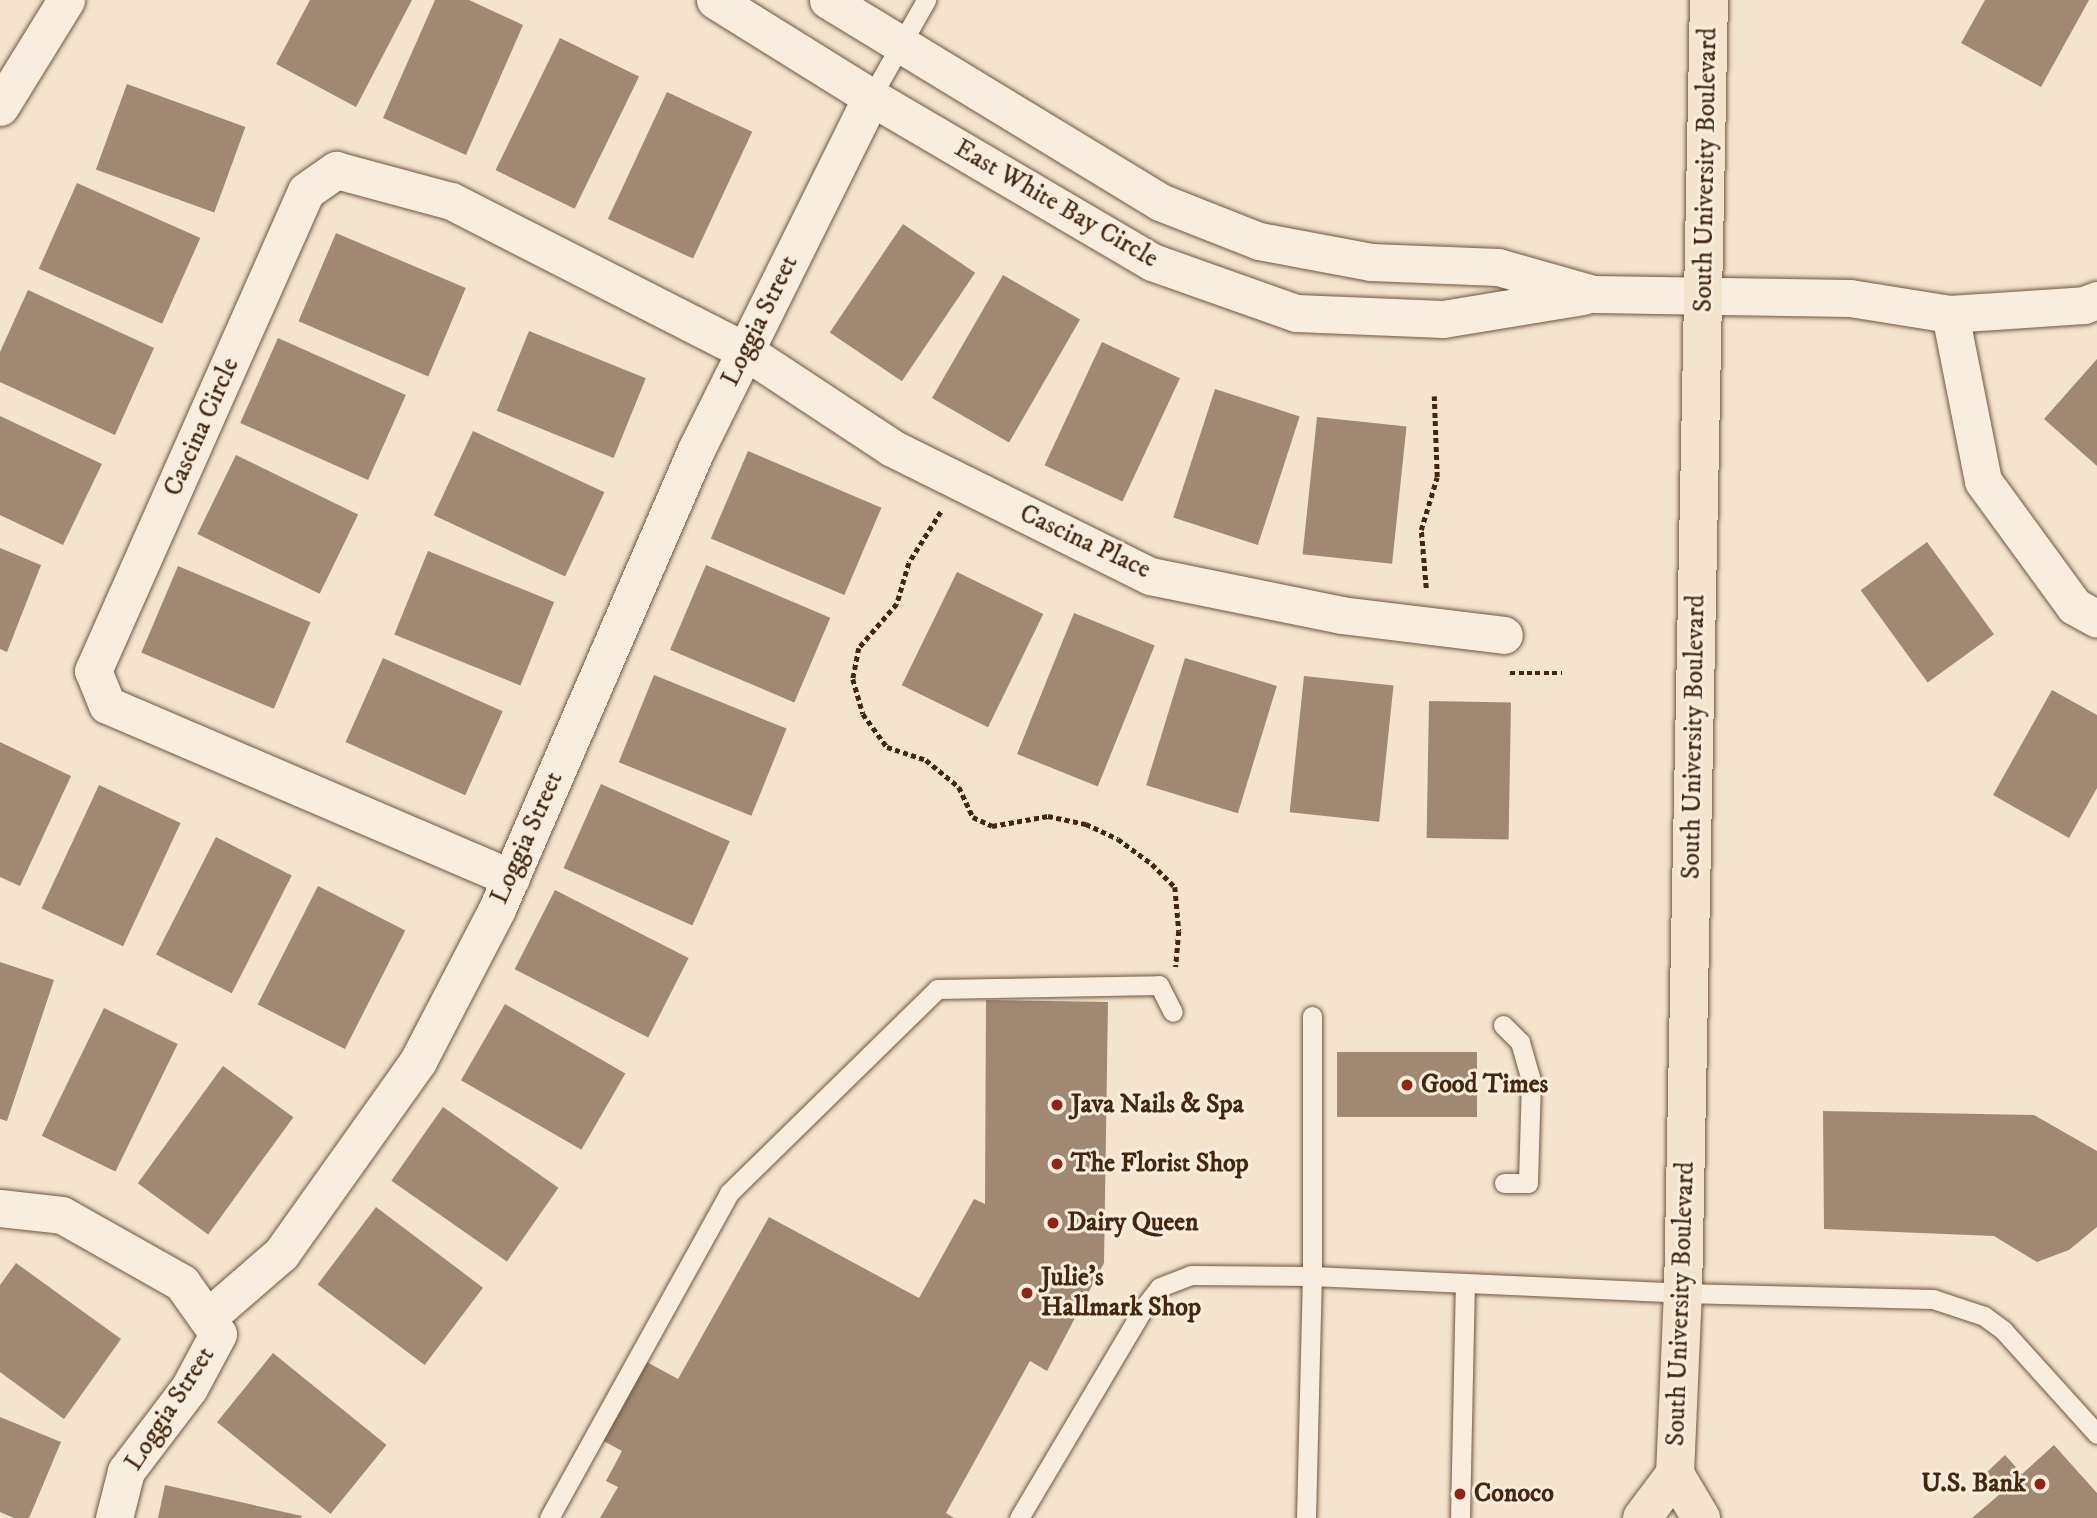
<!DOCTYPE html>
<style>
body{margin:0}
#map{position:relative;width:2097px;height:1518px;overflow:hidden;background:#f4e3cd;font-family:"IM FELL DW Pica",serif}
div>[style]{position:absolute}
.building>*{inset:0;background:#a08872;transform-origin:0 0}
.path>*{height:4.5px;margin-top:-2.25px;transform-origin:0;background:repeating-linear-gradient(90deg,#45260f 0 5px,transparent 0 8.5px)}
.roads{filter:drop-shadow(0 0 2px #71553e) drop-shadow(0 0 2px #71553e)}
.service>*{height:19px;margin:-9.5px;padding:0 9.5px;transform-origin:9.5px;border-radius:9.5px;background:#f8edde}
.minor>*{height:37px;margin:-18.5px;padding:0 18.5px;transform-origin:18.5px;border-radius:18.5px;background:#f8edde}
.primary>*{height:38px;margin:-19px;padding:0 19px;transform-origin:19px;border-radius:19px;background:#f4e3cd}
.dots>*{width:19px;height:19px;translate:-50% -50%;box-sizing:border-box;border:4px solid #f8edde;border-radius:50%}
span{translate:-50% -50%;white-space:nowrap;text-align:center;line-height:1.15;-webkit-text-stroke:6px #f8edde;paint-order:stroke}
.street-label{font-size:26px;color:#45260f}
.poi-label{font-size:26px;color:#45260f;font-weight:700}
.left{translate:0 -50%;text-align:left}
.right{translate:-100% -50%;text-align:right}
</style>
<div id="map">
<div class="building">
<div style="clip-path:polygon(310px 0,412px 0,356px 107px,276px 64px)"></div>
<div style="clip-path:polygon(435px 0,469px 0,523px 25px,466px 155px,383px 118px)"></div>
<div style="clip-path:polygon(1985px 0,2089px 0,2041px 87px,1961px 43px)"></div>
<div style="left:560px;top:38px;width:88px;height:147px;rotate:26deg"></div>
<div style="left:127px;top:84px;width:126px;height:91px;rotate:20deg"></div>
<div style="left:667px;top:92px;width:94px;height:140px;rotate:25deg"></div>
<div style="left:77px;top:183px;width:135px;height:94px;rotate:24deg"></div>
<div style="left:903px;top:224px;width:87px;height:131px;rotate:34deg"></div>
<div style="left:336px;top:233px;width:141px;height:96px;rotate:23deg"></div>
<div style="left:1003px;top:275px;width:89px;height:142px;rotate:30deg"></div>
<div style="clip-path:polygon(28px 290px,154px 348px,115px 435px,0 382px,0 352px)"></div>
<div style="left:529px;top:331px;width:126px;height:86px;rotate:22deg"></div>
<div style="left:278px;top:338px;width:140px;height:93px;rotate:24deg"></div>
<div style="left:1102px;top:342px;width:86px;height:136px;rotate:25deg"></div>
<div style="clip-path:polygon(2097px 359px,2097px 466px,2044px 419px)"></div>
<div style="left:1215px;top:389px;width:89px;height:135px;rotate:18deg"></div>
<div style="clip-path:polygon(0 416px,102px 464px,63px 545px,0 515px)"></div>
<div style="left:1317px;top:417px;width:90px;height:138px;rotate:6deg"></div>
<div style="left:473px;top:431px;width:145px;height:93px;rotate:25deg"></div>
<div style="left:748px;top:451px;width:145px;height:95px;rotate:23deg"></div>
<div style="left:236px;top:455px;width:136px;height:88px;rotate:26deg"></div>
<div style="left:1927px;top:542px;width:114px;height:82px;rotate:54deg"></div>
<div style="clip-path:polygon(0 548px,41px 565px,7px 652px,0 649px)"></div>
<div style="left:428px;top:551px;width:136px;height:90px;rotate:22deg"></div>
<div style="left:706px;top:565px;width:135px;height:92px;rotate:23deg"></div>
<div style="left:178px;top:566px;width:144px;height:94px;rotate:23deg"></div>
<div style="left:957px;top:572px;width:96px;height:126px;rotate:26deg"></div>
<div style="left:1074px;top:613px;width:87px;height:152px;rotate:22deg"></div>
<div style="left:383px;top:658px;width:131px;height:92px;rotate:24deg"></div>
<div style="left:1185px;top:658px;width:96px;height:133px;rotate:17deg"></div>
<div style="left:654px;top:675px;width:143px;height:94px;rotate:22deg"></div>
<div style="left:1304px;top:676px;width:90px;height:137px;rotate:6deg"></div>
<div style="clip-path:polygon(2052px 690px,2097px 715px,2097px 788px,2069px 838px,1993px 795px)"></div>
<div style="left:1429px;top:701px;width:82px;height:137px;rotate:1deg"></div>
<div style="clip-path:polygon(0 742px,71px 776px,20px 886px,0 877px)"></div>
<div style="left:601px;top:784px;width:141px;height:92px;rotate:24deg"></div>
<div style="left:99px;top:785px;width:90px;height:136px;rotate:25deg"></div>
<div style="left:216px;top:837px;width:85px;height:132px;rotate:27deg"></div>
<div style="left:318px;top:886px;width:98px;height:133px;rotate:27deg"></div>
<div style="left:555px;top:890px;width:150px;height:89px;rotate:27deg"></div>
<div style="clip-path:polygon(0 962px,54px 980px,7px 1121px,0 1119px)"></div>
<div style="clip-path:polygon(986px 1000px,1108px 1002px,1104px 1263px,1047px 1371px,1030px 1361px,946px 1513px,954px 1518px,600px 1518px,618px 1487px,606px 1481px,622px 1451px,600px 1439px,643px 1360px,678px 1379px,769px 1217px,919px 1298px,974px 1199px,985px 1204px)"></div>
<div style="left:505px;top:1004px;width:139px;height:88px;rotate:30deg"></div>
<div style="left:104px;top:1008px;width:82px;height:142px;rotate:26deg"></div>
<div style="left:1337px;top:1052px;width:140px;height:65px"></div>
<div style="left:223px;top:1066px;width:87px;height:145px;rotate:36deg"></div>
<div style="left:443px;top:1107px;width:141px;height:90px;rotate:35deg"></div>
<div style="clip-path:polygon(1823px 1111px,2034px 1115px,2097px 1151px,2097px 1227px,2069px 1250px,2037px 1262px,1994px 1236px,1824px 1229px)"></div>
<div style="left:376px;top:1207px;width:134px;height:97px;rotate:37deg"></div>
<div style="clip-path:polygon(16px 1263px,121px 1339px,64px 1419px,0 1372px,0 1285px)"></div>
<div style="left:273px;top:1353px;width:146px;height:89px;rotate:39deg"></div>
<div style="clip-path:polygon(0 1417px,61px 1442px,29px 1518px,14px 1518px,0 1512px)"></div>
<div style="clip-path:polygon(2054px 1445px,2097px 1493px,2097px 1518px,1972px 1518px,2000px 1494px,1984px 1475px,2005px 1455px,2022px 1474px)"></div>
<div style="clip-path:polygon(165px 1485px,302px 1516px,301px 1518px,158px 1518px)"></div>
</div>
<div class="path">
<div style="left:941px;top:512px;width:60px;rotate:122.1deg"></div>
<div style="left:909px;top:563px;width:43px;rotate:106.3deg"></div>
<div style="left:897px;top:604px;width:58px;rotate:130.8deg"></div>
<div style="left:859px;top:648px;width:32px;rotate:101deg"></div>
<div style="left:853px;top:679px;width:36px;rotate:74deg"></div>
<div style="left:863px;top:714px;width:41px;rotate:54deg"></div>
<div style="left:887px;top:747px;width:41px;rotate:18.4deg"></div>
<div style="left:926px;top:760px;width:43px;rotate:39.3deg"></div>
<div style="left:959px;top:787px;width:33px;rotate:65deg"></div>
<div style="left:973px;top:817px;width:21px;rotate:25deg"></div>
<div style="left:992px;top:826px;width:57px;rotate:-10.1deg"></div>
<div style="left:1048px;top:816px;width:39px;rotate:12deg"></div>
<div style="left:1086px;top:824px;width:35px;rotate:25deg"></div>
<div style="left:1118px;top:839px;width:42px;rotate:36.3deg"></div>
<div style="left:1152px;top:864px;width:33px;rotate:45deg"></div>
<div style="left:1175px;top:887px;width:44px;rotate:84.8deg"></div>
<div style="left:1179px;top:931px;width:36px;rotate:95deg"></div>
<div style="left:1426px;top:588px;width:58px;rotate:-94.9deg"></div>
<div style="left:1421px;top:530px;width:55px;rotate:-73.2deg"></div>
<div style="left:1437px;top:477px;width:81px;rotate:-92.1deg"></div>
<div style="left:1510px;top:673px;width:52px"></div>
</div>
<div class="roads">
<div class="service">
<div style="left:871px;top:97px;width:112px;rotate:-60.4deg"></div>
<div style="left:1503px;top:1025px;width:24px;rotate:45deg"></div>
<div style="left:1520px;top:1042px;width:40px;rotate:74deg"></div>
<div style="left:1531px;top:1080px;width:103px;rotate:91.7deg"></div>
<div style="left:1528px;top:1183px;width:24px;rotate:180deg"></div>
<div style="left:549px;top:1518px;width:372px;rotate:-61deg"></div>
<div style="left:729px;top:1193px;width:291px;rotate:-44.4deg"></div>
<div style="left:937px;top:989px;width:222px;rotate:-1deg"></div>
<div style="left:1159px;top:985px;width:30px;rotate:63deg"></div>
<div style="left:1019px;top:1518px;width:247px;rotate:-59.3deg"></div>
<div style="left:1145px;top:1306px;width:24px;rotate:-52deg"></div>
<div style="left:1160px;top:1287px;width:33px;rotate:-21deg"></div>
<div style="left:1191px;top:1275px;width:121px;rotate:0.5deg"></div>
<div style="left:1312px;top:1276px;width:371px;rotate:2.6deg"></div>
<div style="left:1683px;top:1293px;width:250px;rotate:1.4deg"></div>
<div style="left:1933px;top:1299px;width:54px;rotate:18.4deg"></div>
<div style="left:1984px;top:1316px;width:24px;rotate:36deg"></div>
<div style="left:2003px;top:1330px;width:140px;rotate:47.9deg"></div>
<div style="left:1306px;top:1518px;width:242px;rotate:-88.6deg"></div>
<div style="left:1312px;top:1276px;width:260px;rotate:-90deg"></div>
<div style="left:1460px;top:1518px;width:235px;rotate:-88.8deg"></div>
</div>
<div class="minor">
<div style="left:715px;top:0;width:184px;rotate:31.9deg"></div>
<div style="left:871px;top:97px;width:326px;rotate:30.4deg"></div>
<div style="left:1152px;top:262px;width:153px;rotate:19.5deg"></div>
<div style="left:1296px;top:313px;width:147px;rotate:2.3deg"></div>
<div style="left:1443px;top:319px;width:142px;rotate:-9.3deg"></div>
<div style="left:828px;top:0;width:389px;rotate:31.3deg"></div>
<div style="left:1160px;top:202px;width:106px;rotate:21.5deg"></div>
<div style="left:1259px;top:241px;width:114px;rotate:10.6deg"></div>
<div style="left:1371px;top:262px;width:127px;rotate:2.3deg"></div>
<div style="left:1498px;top:267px;width:99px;rotate:15.9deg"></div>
<div style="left:1593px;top:294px;width:257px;rotate:0.9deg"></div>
<div style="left:1850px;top:298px;width:101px;rotate:9.1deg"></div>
<div style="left:1950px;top:314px;width:134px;rotate:-3.8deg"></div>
<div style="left:2084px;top:305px;width:14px;rotate:-21deg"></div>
<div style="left:0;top:107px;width:126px;rotate:-58.3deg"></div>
<div style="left:1950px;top:314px;width:170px;rotate:78.8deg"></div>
<div style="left:1983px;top:481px;width:155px;rotate:53.9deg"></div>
<div style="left:2074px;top:606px;width:26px;rotate:29deg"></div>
<div style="left:511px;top:878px;width:439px;rotate:-156.8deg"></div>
<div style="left:107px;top:705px;width:37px;rotate:-112deg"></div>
<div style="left:93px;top:671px;width:525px;rotate:-66.07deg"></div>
<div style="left:306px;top:191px;width:37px;rotate:-35deg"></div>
<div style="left:336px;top:170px;width:119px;rotate:15.1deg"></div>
<div style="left:451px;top:201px;width:330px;rotate:27deg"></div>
<div style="left:745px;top:351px;width:176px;rotate:33.4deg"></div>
<div style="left:892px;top:448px;width:288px;rotate:26.4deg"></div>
<div style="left:1150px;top:576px;width:195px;rotate:11.5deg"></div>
<div style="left:1341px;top:615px;width:164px;rotate:7deg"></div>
<div style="left:0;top:1208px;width:62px;rotate:6.4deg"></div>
<div style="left:62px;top:1215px;width:138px;rotate:29.5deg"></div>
<div style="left:182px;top:1283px;width:62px;rotate:54.8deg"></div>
<div style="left:218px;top:1334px;width:61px;rotate:118.2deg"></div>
<div style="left:189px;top:1388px;width:104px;rotate:127.2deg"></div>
<div style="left:126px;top:1471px;width:49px;rotate:104.3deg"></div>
<div style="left:207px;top:1318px;width:98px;rotate:-40.9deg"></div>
<div style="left:281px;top:1254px;width:237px;rotate:-54.6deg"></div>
<div style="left:418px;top:1061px;width:171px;rotate:-62.5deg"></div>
<div style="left:497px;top:909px;width:500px;rotate:-66.56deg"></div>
<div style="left:696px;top:450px;width:394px;rotate:-63.6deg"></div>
</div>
<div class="primary">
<div style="left:1642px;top:1518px;width:55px;rotate:-53.1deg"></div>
<div style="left:1701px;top:1518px;width:51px;rotate:-120.6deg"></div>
<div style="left:1675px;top:1474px;width:181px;rotate:-87.5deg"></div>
<div style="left:1683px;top:1293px;width:1293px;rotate:-88.85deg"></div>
</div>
</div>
<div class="dots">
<div style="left:1407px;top:1085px;background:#8f2418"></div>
<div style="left:1057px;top:1105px;background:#8f2418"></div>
<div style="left:1057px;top:1164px;background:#8f2418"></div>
<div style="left:1053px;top:1223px;background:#8f2418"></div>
<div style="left:1027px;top:1293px;background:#8f2418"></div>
<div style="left:2040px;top:1484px;background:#8f2418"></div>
<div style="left:1460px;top:1494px;background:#8f2418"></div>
</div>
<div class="street-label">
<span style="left:1706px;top:170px;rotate:-89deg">South University Boulevard</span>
<span style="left:1056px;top:204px;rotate:30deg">East White Bay Circle</span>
<span style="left:760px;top:321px;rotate:-64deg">Loggia Street</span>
<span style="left:202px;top:427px;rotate:-66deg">Cascina Circle</span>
<span style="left:1085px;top:542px;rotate:25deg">Cascina Place</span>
<span style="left:1694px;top:737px;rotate:-89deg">South University Boulevard</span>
<span style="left:527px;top:838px;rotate:-66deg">Loggia Street</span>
<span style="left:1681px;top:1304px;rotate:-88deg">South University Boulevard</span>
<span style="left:170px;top:1409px;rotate:-57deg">Loggia Street</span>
</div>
<div class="poi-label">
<span class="left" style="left:1421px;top:1085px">Good Times</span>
<span class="left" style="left:1071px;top:1105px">Java Nails &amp; Spa</span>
<span class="left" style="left:1071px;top:1164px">The Florist Shop</span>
<span class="left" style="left:1067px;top:1223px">Dairy Queen</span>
<span class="left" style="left:1041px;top:1293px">Julie's<br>Hallmark Shop</span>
<span class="right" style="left:2026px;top:1484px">U.S. Bank</span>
<span class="left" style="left:1474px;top:1494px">Conoco</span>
</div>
</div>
